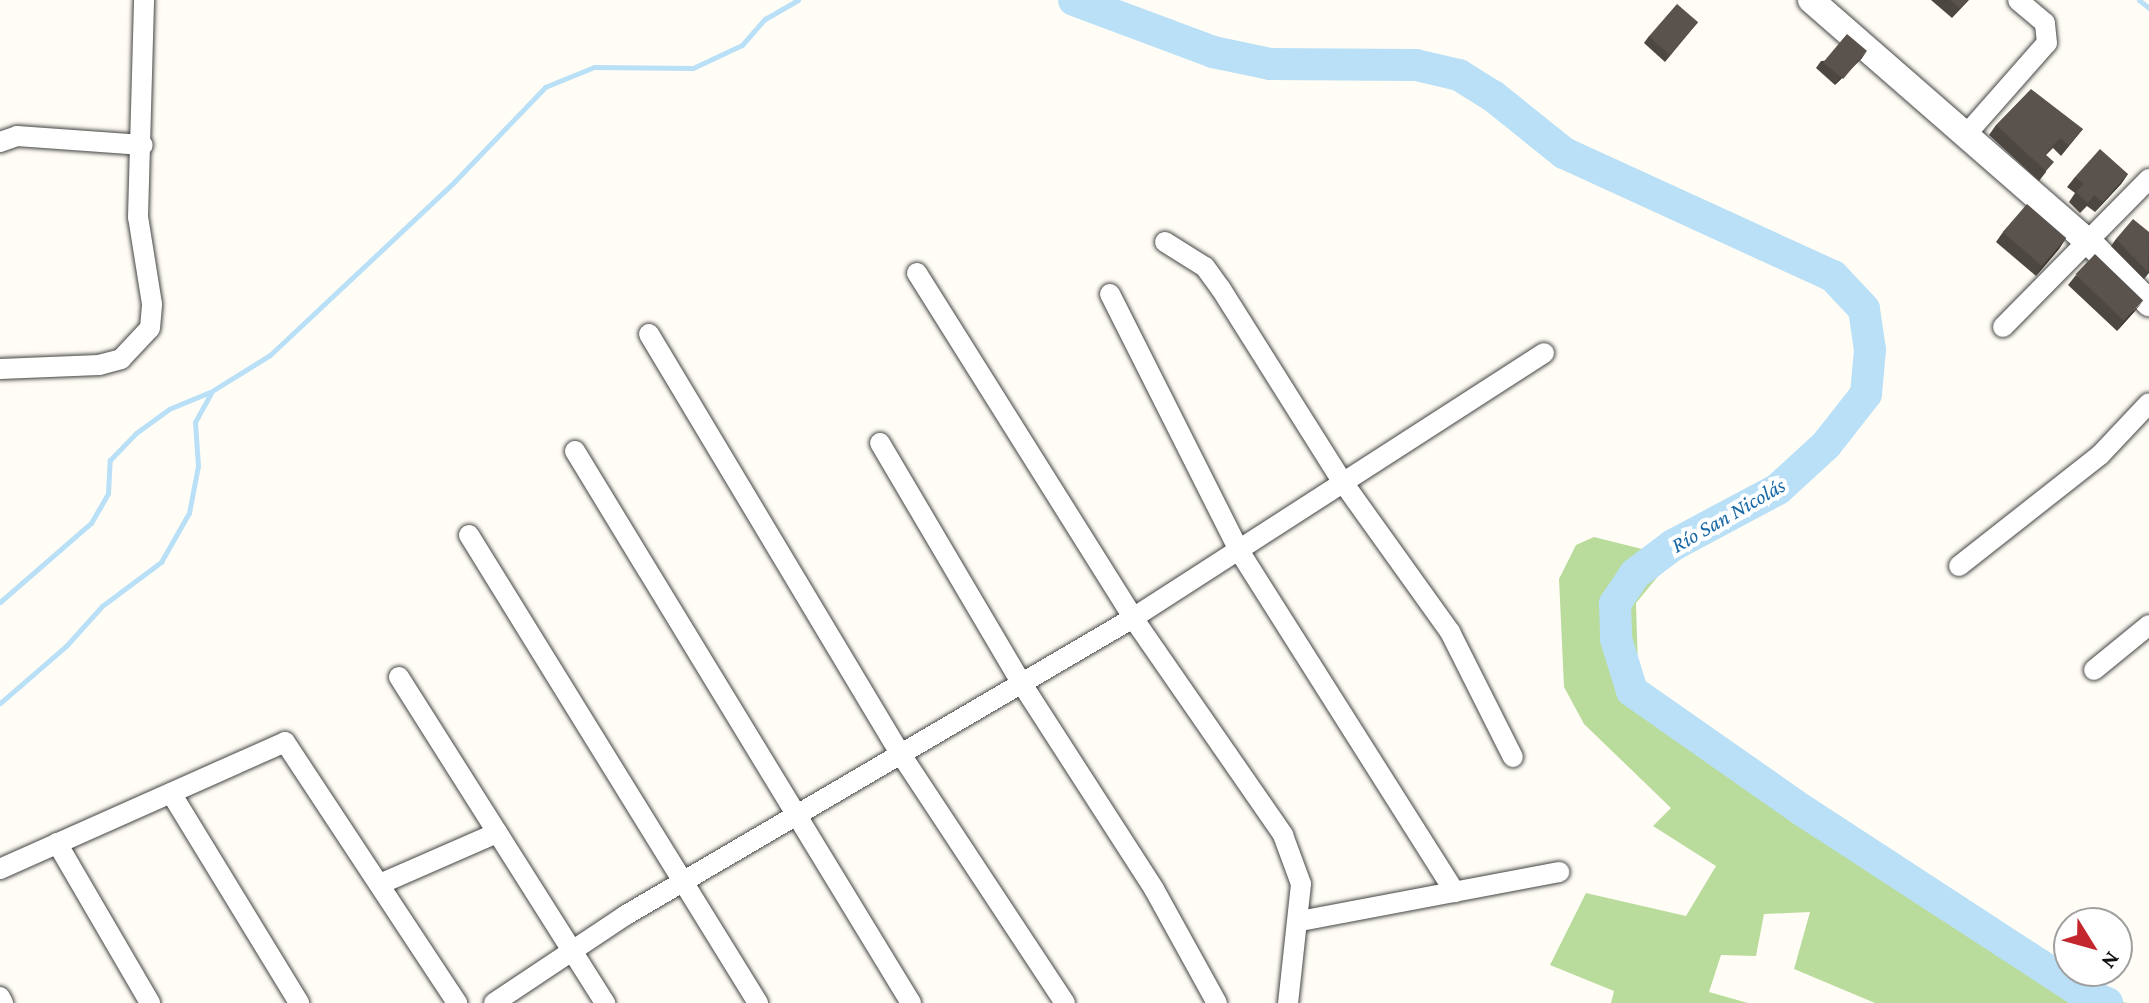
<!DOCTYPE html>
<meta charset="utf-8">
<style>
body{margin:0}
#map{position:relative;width:2149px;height:1003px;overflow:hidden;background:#fffdf5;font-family:"Crimson Pro",serif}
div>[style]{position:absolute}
.forest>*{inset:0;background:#b9dc9c}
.stream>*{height:5px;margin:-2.5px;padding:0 2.5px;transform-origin:2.5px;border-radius:2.5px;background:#b9e0f7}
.river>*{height:32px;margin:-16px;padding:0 16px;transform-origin:16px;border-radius:16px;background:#b9e0f7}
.roads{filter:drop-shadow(0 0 2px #444) drop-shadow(0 0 2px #444)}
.minor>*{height:20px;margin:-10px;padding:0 10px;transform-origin:10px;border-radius:10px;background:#fff}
.tertiary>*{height:26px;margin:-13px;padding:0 13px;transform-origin:13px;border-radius:13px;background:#fff}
.wall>*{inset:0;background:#4d4742}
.shaded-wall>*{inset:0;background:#3f3936}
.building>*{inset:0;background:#5a524d;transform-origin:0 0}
span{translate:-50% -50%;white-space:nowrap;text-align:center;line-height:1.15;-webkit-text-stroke:8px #fff;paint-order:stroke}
.water-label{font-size:22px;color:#1768a6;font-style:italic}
.north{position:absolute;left:2053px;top:907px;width:80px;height:80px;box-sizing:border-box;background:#fff;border:2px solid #a0a0a0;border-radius:50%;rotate:127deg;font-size:22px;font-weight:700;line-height:32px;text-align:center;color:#111}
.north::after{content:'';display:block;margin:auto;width:28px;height:36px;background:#c4262e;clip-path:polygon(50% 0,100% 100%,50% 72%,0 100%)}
</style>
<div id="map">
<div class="forest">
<div style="clip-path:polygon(1594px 537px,1674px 557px,1636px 603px,1639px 702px,1846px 842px,2095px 995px,2127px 1003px,1875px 1003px,1794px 969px,1810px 912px,1764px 914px,1756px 956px,1721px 955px,1709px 992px,1748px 1003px,1611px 1003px,1614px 991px,1550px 965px,1586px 893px,1686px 916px,1716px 866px,1653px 826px,1671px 808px,1584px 724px,1564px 687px,1559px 579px,1576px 545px)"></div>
</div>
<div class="stream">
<div style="left:2139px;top:0;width:13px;rotate:39deg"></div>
<div style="left:0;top:602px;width:121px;rotate:-41deg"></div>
<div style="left:91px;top:523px;width:34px;rotate:-60deg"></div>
<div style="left:108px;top:493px;width:33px;rotate:-87deg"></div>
<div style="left:110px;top:460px;width:37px;rotate:-46deg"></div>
<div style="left:136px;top:433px;width:41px;rotate:-36deg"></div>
<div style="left:169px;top:409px;width:44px;rotate:-22.5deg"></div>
<div style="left:0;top:703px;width:87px;rotate:-40.8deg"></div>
<div style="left:66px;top:646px;width:54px;rotate:-48deg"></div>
<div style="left:102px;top:606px;width:74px;rotate:-36.7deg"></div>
<div style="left:161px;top:562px;width:56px;rotate:-60.3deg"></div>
<div style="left:189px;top:513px;width:48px;rotate:-79.2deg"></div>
<div style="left:198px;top:466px;width:44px;rotate:-93.9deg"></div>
<div style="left:195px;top:422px;width:35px;rotate:-61deg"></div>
<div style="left:212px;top:391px;width:68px;rotate:-31.8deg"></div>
<div style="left:270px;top:355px;width:254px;rotate:-43.2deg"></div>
<div style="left:455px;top:181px;width:130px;rotate:-46.2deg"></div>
<div style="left:545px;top:87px;width:53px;rotate:-22.2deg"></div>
<div style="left:594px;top:67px;width:99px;rotate:0.6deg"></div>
<div style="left:693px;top:68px;width:54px;rotate:-25.1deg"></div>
<div style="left:742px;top:45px;width:35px;rotate:-49deg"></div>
<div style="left:765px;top:19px;width:38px;rotate:-30deg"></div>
</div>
<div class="river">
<div style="left:1074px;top:0;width:148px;rotate:20.5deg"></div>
<div style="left:1213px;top:52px;width:58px;rotate:11.9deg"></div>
<div style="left:1270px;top:64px;width:146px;rotate:0.4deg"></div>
<div style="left:1416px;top:65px;width:44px;rotate:13.1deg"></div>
<div style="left:1459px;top:75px;width:40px;rotate:32deg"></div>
<div style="left:1493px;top:96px;width:91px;rotate:38.8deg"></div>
<div style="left:1564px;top:153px;width:296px;rotate:24.6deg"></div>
<div style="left:1833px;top:276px;width:45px;rotate:46.8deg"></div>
<div style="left:1864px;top:309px;width:41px;rotate:81.7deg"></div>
<div style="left:1870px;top:350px;width:44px;rotate:95.2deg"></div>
<div style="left:1866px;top:394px;width:65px;rotate:128.1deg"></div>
<div style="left:1826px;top:445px;width:65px;rotate:137.5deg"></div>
<div style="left:1778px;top:489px;width:119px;rotate:151.9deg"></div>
<div style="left:1673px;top:545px;width:48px;rotate:142.7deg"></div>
<div style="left:1635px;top:574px;width:36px;rotate:124deg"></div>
<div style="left:1615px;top:604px;width:35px;rotate:88deg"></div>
<div style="left:1616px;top:639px;width:54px;rotate:72.9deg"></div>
<div style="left:1632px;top:691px;width:208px;rotate:35deg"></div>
<div style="left:1802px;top:810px;width:330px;rotate:33.1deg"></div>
<div style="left:2078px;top:990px;width:32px;rotate:24deg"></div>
</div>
<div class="roads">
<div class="minor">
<div style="left:1964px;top:137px;width:125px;rotate:-48.6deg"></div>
<div style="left:2047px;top:43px;width:20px;rotate:-96deg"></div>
<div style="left:2045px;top:23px;width:35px;rotate:-140deg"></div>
<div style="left:0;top:142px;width:18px;rotate:-19deg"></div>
<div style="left:17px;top:136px;width:126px;rotate:4.1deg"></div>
<div style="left:1165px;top:242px;width:47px;rotate:32deg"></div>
<div style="left:1205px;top:267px;width:27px;rotate:54deg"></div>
<div style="left:1221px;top:289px;width:227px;rotate:57.8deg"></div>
<div style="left:1342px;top:481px;width:186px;rotate:54.4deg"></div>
<div style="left:1450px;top:632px;width:140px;rotate:63.3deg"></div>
<div style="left:917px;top:273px;width:407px;rotate:57.9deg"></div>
<div style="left:1133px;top:618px;width:264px;rotate:55.3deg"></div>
<div style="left:1283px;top:835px;width:52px;rotate:69.8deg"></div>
<div style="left:1301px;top:884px;width:120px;rotate:96.2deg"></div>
<div style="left:1110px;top:294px;width:285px;rotate:63.3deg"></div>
<div style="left:1238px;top:549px;width:406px;rotate:57.7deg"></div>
<div style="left:2003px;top:327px;width:208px;rotate:-45.4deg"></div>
<div style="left:649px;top:334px;width:492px;rotate:59.1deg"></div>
<div style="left:902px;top:756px;width:296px;rotate:56.6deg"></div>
<div style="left:0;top:369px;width:99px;rotate:-2.3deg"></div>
<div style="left:99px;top:365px;width:23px;rotate:-15deg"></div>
<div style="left:121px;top:359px;width:42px;rotate:-46.9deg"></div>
<div style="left:150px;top:328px;width:24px;rotate:-85deg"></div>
<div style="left:152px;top:304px;width:88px;rotate:-99.1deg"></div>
<div style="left:138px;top:217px;width:217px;rotate:-88.4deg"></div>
<div style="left:880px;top:443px;width:280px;rotate:59.5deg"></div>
<div style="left:1022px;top:684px;width:244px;rotate:57.2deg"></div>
<div style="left:1154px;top:889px;width:130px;rotate:61.1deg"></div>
<div style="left:575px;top:451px;width:646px;rotate:58.67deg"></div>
<div style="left:469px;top:535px;width:550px;rotate:58.3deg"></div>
<div style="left:1959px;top:566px;width:179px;rotate:-38.2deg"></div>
<div style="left:2100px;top:455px;width:71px;rotate:-46.7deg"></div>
<div style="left:2094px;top:670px;width:71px;rotate:-39.3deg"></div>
<div style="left:399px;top:677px;width:386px;rotate:57.7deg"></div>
<div style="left:171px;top:793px;width:246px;rotate:58.6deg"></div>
<div style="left:57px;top:843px;width:185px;rotate:59.8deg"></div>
<div style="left:0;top:869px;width:312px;rotate:-24deg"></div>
<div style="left:285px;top:742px;width:313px;rotate:56.6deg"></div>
<div style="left:380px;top:884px;width:128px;rotate:-23.6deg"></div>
<div style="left:1300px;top:921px;width:264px;rotate:-10.7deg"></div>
<div style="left:0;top:997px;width:7px;rotate:63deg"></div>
<div style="left:494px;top:1003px;width:159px;rotate:-33.7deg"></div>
<div style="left:626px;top:915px;width:588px;rotate:-30.36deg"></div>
<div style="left:1133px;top:618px;width:489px;rotate:-32.8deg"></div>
</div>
<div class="tertiary">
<div style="left:1811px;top:0;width:371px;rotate:41.1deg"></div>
<div style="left:2091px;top:244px;width:83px;rotate:45.5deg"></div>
</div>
</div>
<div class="wall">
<div style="clip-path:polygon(1931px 0,1969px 0,1952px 18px)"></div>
<div style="clip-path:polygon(1698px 22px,1665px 62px,1644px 43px,1649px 36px)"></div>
<div style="clip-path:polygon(1862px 58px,1835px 85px,1816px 68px,1821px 61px)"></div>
<div style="clip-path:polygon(1996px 125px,2083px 129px,2061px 156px,2053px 148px,2046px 155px,2046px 172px,2039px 181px,1989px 135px)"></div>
<div style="clip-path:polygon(2128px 174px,2121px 184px,2095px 212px,2087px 206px,2080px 213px,2069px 202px,2075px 193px,2067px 187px,2075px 177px)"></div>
<div style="clip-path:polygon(2003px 232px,2066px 238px,2059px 249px,2036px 276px,1996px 242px)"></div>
<div style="clip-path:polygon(2149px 232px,2149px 273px,2144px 279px,2111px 246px,2116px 239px)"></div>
<div style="clip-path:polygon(2076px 275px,2135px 311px,2117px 331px,2068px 285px)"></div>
</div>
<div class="shaded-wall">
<div style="clip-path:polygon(1867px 51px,1862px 58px,1835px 85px,1840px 78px)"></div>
<div style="clip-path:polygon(2128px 174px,2121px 184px,2095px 212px,2103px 202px)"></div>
<div style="clip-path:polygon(2066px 238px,2059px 249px,2036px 276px,2043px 265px)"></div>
<div style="clip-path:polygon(2143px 301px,2135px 311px,2117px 331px,2124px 321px)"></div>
</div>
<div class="building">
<div style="clip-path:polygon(1950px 0,1967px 0,1960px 8px)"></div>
<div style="left:1677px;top:4px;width:28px;height:43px;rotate:41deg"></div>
<div style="left:1847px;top:34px;width:26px;height:37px;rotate:40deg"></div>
<div style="clip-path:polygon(2031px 89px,2083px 129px,2069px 145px,2060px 138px,2045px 154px,2054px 162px,2046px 171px,1996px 125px)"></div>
<div style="clip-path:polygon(2100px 149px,2128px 174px,2103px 202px,2094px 195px,2088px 203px,2076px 192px,2084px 184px,2075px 177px)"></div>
<div style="left:2027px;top:204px;width:52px;height:37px;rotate:41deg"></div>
<div style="clip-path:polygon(2133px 219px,2149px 232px,2148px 272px,2116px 239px)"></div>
<div style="left:2095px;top:254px;width:67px;height:28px;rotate:44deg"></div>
</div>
<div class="water-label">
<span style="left:1728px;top:515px;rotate:-30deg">Río San Nicolás</span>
</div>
<div class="north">N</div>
</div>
